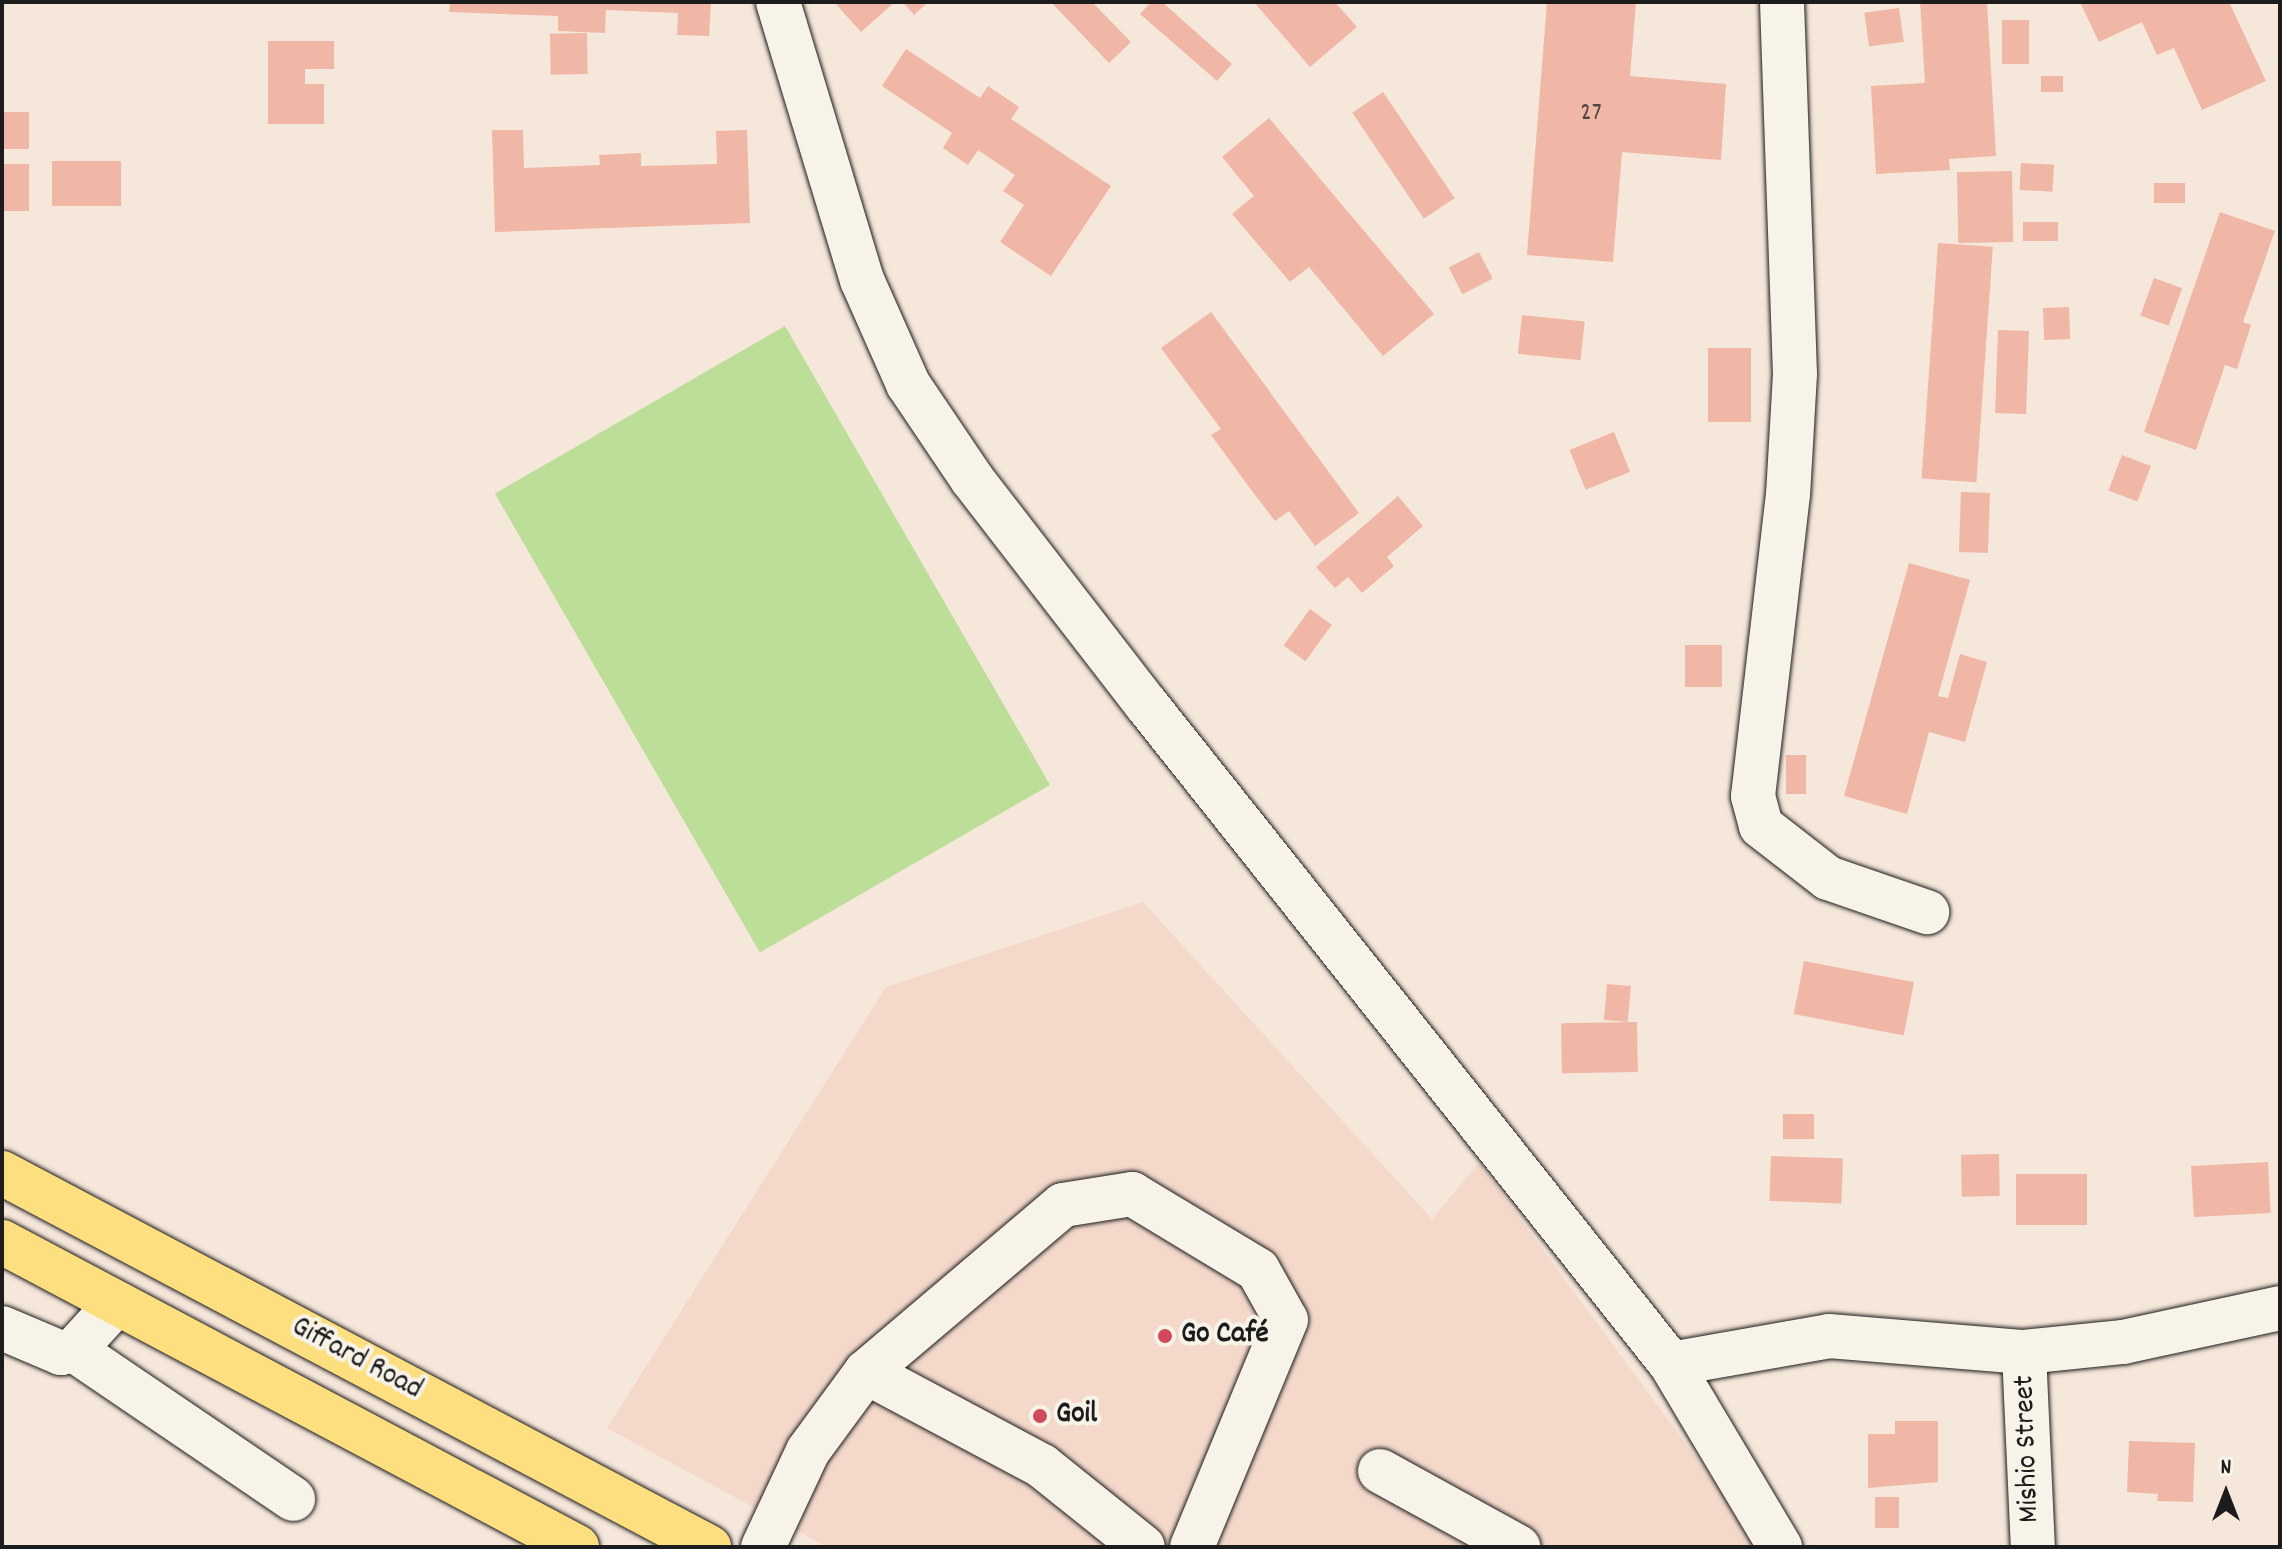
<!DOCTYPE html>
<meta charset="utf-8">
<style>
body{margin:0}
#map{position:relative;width:2282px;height:1549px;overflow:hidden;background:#f6e7db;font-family:Dekko,sans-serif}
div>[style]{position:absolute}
.built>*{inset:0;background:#f4d9cb}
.green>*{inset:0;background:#bcde98;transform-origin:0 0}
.building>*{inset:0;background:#f0b7a7;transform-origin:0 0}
.roads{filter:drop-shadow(0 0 2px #1c1c1c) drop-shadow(0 0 2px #1c1c1c)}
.minor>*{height:44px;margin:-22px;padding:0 22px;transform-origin:22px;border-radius:22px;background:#f7f3e8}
.major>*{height:44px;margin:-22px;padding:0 22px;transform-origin:22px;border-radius:22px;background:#fedf80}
.dots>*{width:22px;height:22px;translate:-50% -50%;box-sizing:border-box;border:4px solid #f7f3e8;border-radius:50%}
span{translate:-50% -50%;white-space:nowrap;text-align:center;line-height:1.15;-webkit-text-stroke:8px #f7f3e8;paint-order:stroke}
.number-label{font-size:26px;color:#51433f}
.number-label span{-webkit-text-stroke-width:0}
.poi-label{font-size:30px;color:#1c1c1c;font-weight:700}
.left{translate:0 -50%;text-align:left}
.street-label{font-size:30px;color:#1c1c1c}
.frame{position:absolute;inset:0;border:4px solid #1c1c1c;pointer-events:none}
.north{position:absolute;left:2186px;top:1453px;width:80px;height:80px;-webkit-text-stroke:6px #f7f3e8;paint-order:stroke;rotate:0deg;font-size:22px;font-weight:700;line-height:32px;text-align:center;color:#1c1c1c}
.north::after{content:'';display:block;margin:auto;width:28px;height:36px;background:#1c1c1c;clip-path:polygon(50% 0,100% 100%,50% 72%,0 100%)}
</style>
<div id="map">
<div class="built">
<div style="clip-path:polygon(1143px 902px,1432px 1219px,1479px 1163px,1762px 1547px,827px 1547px,607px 1428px,886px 987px)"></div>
</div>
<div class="green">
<div style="left:785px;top:326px;width:530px;height:335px;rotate:60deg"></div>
</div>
<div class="building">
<div style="clip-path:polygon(450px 2px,711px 2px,709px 36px,677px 35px,678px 13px,606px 10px,605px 33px,558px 31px,558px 16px,449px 12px)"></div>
<div style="clip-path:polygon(834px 2px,895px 2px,861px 32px)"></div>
<div style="clip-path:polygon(903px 2px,928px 2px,914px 15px)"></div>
<div style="clip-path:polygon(1051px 2px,1092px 2px,1131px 42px,1109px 63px)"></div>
<div style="clip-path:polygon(1151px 2px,1162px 2px,1232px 64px,1217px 81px,1140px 14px)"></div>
<div style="clip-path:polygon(1254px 2px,1335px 2px,1357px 27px,1310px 67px)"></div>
<div style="clip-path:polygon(1547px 2px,1636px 2px,1630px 76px,1726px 84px,1721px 160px,1622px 152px,1613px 262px,1527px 255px)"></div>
<div style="clip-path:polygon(1920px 2px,1987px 2px,1996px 156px,1949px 159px,1950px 170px,1876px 174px,1871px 86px,1925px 83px)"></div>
<div style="clip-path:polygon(2080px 2px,2229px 2px,2266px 81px,2202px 110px,2174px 48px,2157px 55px,2142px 22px,2099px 42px)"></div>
<div style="left:1899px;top:8px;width:34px;height:35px;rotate:82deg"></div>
<div style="left:2002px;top:20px;width:27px;height:44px"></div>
<div style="left:587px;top:33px;width:41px;height:37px;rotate:89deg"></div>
<div style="clip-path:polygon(268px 41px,334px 41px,334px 69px,305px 69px,305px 84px,324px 84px,324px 124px,268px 124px)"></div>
<div style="clip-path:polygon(906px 49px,980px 98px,988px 86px,1019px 107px,1011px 119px,1111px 186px,1051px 276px,1000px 242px,1024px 205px,1003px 191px,1015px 175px,978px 150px,968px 165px,943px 148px,952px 133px,882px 86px)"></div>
<div style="left:2041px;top:76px;width:22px;height:16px"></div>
<div style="left:1383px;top:92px;width:128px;height:37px;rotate:56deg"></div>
<div style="left:2px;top:112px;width:27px;height:37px"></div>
<div style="clip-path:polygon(1269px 118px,1434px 314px,1383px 356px,1309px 267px,1290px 282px,1232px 214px,1254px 196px,1222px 157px)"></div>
<div style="clip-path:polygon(492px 130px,523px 130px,524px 168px,600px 165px,599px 155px,641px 153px,641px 166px,717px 164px,716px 131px,747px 130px,750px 223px,495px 232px)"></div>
<div style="left:121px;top:161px;width:45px;height:69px;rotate:90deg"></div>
<div style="left:2021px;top:163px;width:33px;height:27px;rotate:3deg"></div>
<div style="left:2px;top:164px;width:27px;height:47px"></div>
<div style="left:2012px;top:171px;width:71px;height:55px;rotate:89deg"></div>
<div style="left:2154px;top:183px;width:31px;height:20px"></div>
<div style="clip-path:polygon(2220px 212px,2275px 231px,2243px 322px,2251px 325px,2237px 369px,2225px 365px,2196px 450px,2144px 432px)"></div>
<div style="left:2023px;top:222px;width:35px;height:19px"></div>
<div style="left:1938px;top:243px;width:55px;height:236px;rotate:4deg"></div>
<div style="left:1479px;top:252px;width:30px;height:34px;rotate:63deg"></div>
<div style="left:2154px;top:278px;width:30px;height:40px;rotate:20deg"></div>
<div style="left:2069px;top:307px;width:32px;height:26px;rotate:88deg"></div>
<div style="clip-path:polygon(1211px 312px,1359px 513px,1315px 546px,1289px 511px,1275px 521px,1246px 483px,1211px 435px,1221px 429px,1161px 348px)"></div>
<div style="left:1522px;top:315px;width:63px;height:39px;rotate:6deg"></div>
<div style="left:1998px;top:330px;width:31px;height:83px;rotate:2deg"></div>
<div style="left:1708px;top:348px;width:43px;height:74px"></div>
<div style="left:1614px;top:432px;width:43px;height:48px;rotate:68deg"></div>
<div style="left:2122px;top:455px;width:31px;height:38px;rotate:21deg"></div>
<div style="left:1961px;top:492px;width:29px;height:60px;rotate:2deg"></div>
<div style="clip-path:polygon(1398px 496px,1423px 526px,1387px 557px,1394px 566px,1362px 593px,1348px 577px,1335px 588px,1316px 567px)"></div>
<div style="clip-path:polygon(1909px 563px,1970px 580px,1938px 696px,1948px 698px,1960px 654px,1987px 662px,1965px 742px,1929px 732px,1907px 814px,1844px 796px)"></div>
<div style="left:1310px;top:609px;width:27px;height:45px;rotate:36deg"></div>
<div style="left:1685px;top:645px;width:37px;height:42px"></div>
<div style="left:1786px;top:755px;width:20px;height:39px"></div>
<div style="left:1804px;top:961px;width:112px;height:54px;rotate:11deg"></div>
<div style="left:1607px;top:984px;width:24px;height:36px;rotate:5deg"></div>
<div style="left:1637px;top:1022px;width:50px;height:76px;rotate:89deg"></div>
<div style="left:1783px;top:1114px;width:31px;height:25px"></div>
<div style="left:1999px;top:1154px;width:42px;height:38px;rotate:89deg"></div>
<div style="left:1771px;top:1156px;width:72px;height:45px;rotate:2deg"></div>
<div style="left:2268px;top:1162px;width:51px;height:77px;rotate:87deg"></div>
<div style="left:2016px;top:1174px;width:71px;height:51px"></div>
<div style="clip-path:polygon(1895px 1421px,1938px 1421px,1938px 1482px,1868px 1488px,1868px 1434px,1895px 1434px)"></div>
<div style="clip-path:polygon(2129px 1441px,2195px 1443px,2193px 1502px,2157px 1501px,2158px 1494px,2127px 1492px)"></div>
<div style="left:1875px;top:1497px;width:24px;height:31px"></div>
</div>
<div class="roads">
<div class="minor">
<div style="left:778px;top:2px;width:290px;rotate:73.2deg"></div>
<div style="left:862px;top:280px;width:114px;rotate:66.1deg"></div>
<div style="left:908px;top:384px;width:115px;rotate:56deg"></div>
<div style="left:972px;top:479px;width:284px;rotate:52.3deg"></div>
<div style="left:1146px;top:704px;width:843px;rotate:51.5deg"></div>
<div style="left:1671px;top:1364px;width:213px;rotate:59.2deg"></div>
<div style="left:1782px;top:2px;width:372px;rotate:88deg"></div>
<div style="left:1795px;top:374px;width:120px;rotate:93.3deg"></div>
<div style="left:1788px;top:494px;width:304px;rotate:96.6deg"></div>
<div style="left:1753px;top:796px;width:31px;rotate:75deg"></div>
<div style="left:1761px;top:826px;width:85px;rotate:37.8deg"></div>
<div style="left:1828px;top:878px;width:105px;rotate:19deg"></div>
<div style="left:2px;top:1328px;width:64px;rotate:23deg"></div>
<div style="left:61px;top:1353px;width:13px;rotate:-13deg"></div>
<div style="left:74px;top:1350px;width:62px;rotate:-47.6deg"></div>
<div style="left:74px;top:1350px;width:265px;rotate:34.2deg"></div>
<div style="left:2024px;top:1352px;width:195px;rotate:87.4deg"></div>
<div style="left:1671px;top:1364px;width:160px;rotate:-10deg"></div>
<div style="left:1829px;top:1336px;width:196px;rotate:4.7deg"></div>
<div style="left:2024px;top:1352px;width:100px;rotate:-5.8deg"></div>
<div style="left:2123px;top:1342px;width:161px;rotate:-12.2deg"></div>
<div style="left:866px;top:1372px;width:258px;rotate:-40.3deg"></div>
<div style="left:1063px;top:1205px;width:70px;rotate:-9.1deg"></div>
<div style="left:1132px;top:1194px;width:147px;rotate:31.1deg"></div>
<div style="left:1258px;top:1270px;width:57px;rotate:60.8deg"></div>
<div style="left:1286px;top:1320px;width:246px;rotate:112.5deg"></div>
<div style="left:1380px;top:1471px;width:158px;rotate:28.8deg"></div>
<div style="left:763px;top:1547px;width:106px;rotate:-64.9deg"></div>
<div style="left:808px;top:1451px;width:98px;rotate:-53.7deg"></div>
<div style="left:866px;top:1372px;width:200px;rotate:28.1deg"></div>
<div style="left:1042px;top:1466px;width:129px;rotate:38.7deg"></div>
</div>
<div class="major">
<div style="left:2px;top:1173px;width:800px;rotate:27.88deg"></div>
<div style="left:2px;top:1242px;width:651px;rotate:27.94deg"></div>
</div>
</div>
<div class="dots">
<div style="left:1165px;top:1336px;background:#d1495b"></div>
<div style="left:1040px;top:1416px;background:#d1495b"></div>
</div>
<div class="number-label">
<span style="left:1591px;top:114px">27</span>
</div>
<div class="poi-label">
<span class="left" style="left:1181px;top:1336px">Go Café</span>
<span class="left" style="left:1056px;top:1416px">Goil</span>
</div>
<div class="street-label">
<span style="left:356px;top:1360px;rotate:28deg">Giffard Road</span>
<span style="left:2029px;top:1449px;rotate:-92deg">Mishio Street</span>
</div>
<div class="frame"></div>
<div class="north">N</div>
</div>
